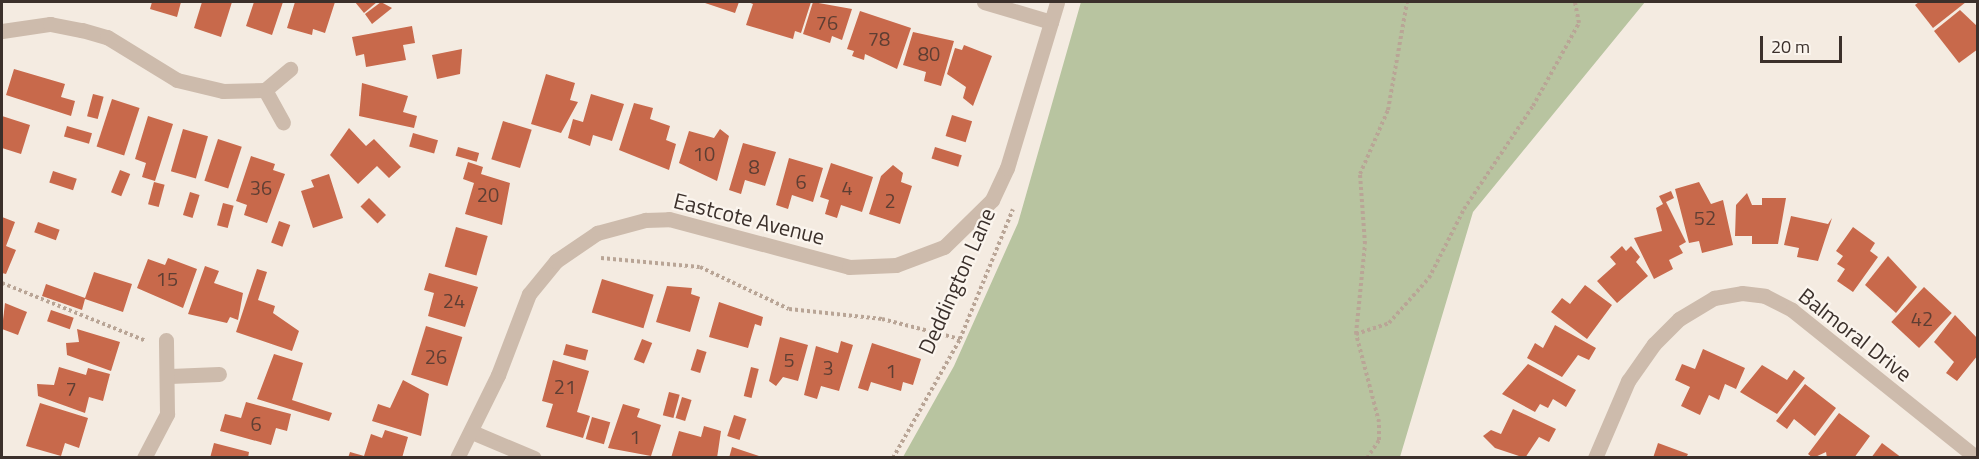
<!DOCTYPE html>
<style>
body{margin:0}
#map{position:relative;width:1979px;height:459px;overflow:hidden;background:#f4ebe1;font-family:"Titillium Web",sans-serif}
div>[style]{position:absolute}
.green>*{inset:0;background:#b8c4a0}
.building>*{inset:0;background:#c8694b;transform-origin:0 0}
.path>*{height:4px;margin-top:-2px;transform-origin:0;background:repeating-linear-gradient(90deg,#b9a596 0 3px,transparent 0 6px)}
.street>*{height:15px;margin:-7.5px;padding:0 7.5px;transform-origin:7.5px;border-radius:7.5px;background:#cdbbac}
span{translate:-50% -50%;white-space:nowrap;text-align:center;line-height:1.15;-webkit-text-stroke:4.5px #fbf5ee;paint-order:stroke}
.number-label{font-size:20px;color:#5e3e33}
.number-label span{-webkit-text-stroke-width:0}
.street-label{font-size:22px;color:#3b302b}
.frame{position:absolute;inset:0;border:3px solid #3b302b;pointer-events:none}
.scale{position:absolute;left:1760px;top:36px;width:82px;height:27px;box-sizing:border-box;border:3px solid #3b302b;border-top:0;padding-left:8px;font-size:18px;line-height:21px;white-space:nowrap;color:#3b302b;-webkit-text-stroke:4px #fbf5ee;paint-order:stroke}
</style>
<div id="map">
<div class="green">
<div style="clip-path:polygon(1081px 2px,1645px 2px,1473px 212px,1400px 457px,903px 457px,954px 366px,1018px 223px)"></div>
</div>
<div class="building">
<div style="clip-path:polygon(152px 2px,181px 2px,177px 17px,150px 9px)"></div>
<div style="clip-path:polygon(202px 2px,232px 2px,221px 37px,194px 28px)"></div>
<div style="clip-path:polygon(254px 2px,283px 2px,272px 35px,246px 26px)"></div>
<div style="clip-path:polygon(295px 2px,335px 2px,325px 33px,313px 29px,312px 35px,287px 28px)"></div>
<div style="clip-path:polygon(355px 2px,377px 2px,364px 13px)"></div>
<div style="clip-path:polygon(381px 2px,392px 8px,372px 24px,365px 14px)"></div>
<div style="clip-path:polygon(702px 2px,739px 2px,735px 13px)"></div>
<div style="clip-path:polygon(748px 2px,811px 2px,801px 33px,795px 31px,793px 39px,746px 25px,753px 4px)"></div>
<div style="clip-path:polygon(813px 2px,852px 9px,842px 40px,832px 36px,830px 43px,803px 34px)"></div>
<div style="clip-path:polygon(1919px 2px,1966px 2px,1933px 28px,1915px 5px)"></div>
<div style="clip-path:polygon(1960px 10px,1978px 27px,1978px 49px,1959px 63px,1934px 31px)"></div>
<div style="clip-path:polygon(860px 11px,911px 28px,897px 69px,865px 54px,864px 60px,852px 56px,854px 51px,847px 49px)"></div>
<div style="clip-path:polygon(412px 26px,415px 43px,403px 45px,406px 60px,366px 67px,364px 54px,356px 56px,352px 37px)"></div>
<div style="clip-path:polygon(913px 32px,954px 41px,941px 86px,924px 81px,926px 72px,903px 65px)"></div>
<div style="clip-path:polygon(964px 45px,992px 56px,973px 106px,963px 98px,966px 87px,947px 74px,955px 48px,962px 50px)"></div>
<div style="clip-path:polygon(462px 49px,460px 74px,437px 79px,432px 55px)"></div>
<div style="clip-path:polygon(14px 69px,65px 84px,61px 97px,75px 101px,71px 116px,6px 95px)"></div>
<div style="clip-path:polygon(546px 74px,575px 83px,570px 100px,578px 102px,561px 133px,531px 124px)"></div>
<div style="clip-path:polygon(362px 83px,408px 96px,403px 112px,417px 116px,414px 128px,359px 116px)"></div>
<div style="left:93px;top:94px;width:11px;height:23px;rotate:15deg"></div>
<div style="clip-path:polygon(591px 94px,624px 104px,612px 141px,593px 135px,590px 146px,568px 138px,573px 119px,583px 122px)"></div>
<div style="left:112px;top:99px;width:29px;height:50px;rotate:18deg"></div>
<div style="clip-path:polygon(634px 103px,653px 108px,650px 119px,670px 126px,666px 140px,676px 144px,669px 170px,619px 150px)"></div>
<div style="left:952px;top:115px;width:21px;height:22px;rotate:17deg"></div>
<div style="clip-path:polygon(2px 116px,30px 125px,21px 154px,2px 148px)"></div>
<div style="clip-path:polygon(148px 116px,173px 124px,155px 181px,142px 177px,146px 163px,135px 159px)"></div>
<div style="left:503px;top:121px;width:30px;height:40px;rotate:17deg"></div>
<div style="left:67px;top:126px;width:26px;height:11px;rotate:16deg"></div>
<div style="clip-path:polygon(349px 128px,366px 146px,374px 139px,401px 167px,389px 178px,377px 166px,358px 184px,330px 155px)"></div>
<div style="left:183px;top:129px;width:26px;height:44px;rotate:16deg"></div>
<div style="clip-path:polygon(720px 129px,729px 136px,717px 181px,679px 163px,689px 131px,714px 138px)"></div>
<div style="left:413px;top:133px;width:26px;height:14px;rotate:16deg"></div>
<div style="left:218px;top:139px;width:25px;height:44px;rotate:18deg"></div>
<div style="clip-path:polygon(743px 143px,776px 152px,765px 186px,745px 180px,741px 194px,729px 190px)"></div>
<div style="left:458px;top:147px;width:22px;height:9px;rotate:16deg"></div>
<div style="left:935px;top:147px;width:28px;height:12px;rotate:17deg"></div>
<div style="clip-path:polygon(251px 156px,275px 164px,273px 170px,285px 174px,267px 223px,244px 215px,247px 205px,236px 201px)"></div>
<div style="clip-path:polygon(789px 158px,823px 168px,813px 202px,792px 195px,788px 209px,776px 205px)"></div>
<div style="clip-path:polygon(468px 162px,483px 167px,481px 174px,510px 183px,502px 225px,465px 214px,474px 183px,463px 179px)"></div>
<div style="clip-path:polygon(831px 163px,873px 177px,862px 212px,841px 205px,837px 218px,825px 214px,829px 200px,820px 197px)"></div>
<div style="clip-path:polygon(893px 165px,903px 173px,901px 182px,912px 186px,900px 224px,869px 214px,881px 176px)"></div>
<div style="left:120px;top:170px;width:11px;height:24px;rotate:22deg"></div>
<div style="left:53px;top:171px;width:25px;height:12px;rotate:18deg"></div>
<div style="clip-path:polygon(329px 174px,343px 218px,313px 228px,301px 191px,314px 187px,311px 180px)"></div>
<div style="left:154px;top:182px;width:11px;height:23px;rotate:15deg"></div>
<div style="clip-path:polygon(1699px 182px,1711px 204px,1723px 200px,1733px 245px,1702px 253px,1699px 241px,1689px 243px,1675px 189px)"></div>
<div style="clip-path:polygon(1671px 191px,1674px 198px,1666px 202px,1686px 242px,1679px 246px,1683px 253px,1669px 260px,1673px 269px,1654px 279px,1634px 238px,1662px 231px,1656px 208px,1663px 204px,1659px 196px)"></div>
<div style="left:190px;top:192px;width:10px;height:24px;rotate:17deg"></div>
<div style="clip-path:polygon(1747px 193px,1752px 205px,1762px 205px,1762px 198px,1786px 198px,1778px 244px,1752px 244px,1752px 236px,1735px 236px,1736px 205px)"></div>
<div style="left:369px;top:198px;width:24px;height:12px;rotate:45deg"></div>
<div style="left:223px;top:203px;width:11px;height:23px;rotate:15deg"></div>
<div style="clip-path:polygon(1791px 216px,1828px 224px,1832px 218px,1818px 261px,1797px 257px,1799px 248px,1784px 245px)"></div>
<div style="clip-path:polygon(2px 217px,15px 222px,6px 246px,16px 250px,6px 274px,2px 273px)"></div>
<div style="left:279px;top:221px;width:12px;height:23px;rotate:20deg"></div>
<div style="left:38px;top:222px;width:23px;height:11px;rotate:20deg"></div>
<div style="left:456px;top:227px;width:33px;height:41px;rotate:16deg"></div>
<div style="clip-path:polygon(1853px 227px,1875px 243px,1870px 251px,1878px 257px,1853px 292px,1837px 281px,1845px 269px,1837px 264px,1843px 256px,1836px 251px)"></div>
<div style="clip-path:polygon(1622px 246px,1626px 251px,1631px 246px,1640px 257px,1636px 262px,1648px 276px,1617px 303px,1597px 281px,1616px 264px,1610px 257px)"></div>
<div style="clip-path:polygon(1888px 256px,1917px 287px,1896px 313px,1865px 285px)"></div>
<div style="clip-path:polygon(168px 258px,197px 269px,183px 308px,137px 288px,148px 259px,165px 265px)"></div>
<div style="clip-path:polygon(205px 266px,219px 271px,214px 283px,243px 293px,238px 320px,230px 317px,227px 323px,188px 314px)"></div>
<div style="clip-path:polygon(257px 269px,267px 272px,258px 300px,275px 306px,273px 313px,299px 331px,292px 351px,236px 332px)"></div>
<div style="clip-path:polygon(94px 272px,132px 284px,123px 312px,85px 299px,82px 310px,42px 296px,46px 284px,85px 298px)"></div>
<div style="clip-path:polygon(429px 273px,478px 287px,465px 327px,428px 316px,434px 293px,424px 290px)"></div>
<div style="left:602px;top:279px;width:54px;height:35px;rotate:17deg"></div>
<div style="clip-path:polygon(1585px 285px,1612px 305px,1587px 339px,1551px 312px,1562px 298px,1570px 304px)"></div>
<div style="clip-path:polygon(667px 286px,692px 288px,691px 294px,700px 297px,690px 332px,656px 322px)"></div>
<div style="left:1924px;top:287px;width:38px;height:48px;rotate:43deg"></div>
<div style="clip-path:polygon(719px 302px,763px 317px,761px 326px,755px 324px,748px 348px,709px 337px)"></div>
<div style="clip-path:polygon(5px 303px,27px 312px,18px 335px,2px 329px)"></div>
<div style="left:51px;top:310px;width:24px;height:12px;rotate:19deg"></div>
<div style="clip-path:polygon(1955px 315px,1978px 339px,1978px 355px,1957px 381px,1946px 373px,1954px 362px,1934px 342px)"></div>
<div style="clip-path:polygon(1555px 325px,1596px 348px,1589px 360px,1578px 355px,1562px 377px,1527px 358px,1535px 343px,1543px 348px)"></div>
<div style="left:426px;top:326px;width:38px;height:51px;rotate:17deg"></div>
<div style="clip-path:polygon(77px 329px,120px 342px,111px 371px,67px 355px,66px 343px,79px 342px)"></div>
<div style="clip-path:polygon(780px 337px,808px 345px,798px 381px,783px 377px,776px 386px,769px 381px)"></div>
<div style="left:642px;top:339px;width:11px;height:22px;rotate:22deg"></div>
<div style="clip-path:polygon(841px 341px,853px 345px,839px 391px,821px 386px,817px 399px,804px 395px,816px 346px,838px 353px)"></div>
<div style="clip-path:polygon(872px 343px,921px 359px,913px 385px,903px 382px,901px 391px,871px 382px,868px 391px,858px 388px)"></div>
<div style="left:566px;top:344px;width:23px;height:11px;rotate:15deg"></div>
<div style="left:697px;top:349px;width:10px;height:22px;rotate:17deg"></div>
<div style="clip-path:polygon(1703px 349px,1745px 368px,1736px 389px,1725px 384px,1719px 400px,1709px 395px,1700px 415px,1681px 406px,1690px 387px,1675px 380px,1682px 364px,1695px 369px)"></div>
<div style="clip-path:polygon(274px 354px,303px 363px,292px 400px,332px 413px,329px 421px,257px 399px)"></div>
<div style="clip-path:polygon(553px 360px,589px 371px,577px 412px,590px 416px,583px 438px,546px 427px,553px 404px,542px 401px)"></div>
<div style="clip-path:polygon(1528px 364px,1576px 390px,1566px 407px,1553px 399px,1548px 408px,1540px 404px,1535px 412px,1502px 394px)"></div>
<div style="clip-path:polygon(1762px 365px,1787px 380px,1794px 370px,1805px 378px,1777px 414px,1740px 392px)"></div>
<div style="clip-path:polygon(59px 367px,86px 375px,88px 368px,110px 374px,103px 401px,89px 397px,85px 413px,38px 396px,37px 384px,54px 385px)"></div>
<div style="left:751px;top:367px;width:8px;height:30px;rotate:14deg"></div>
<div style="clip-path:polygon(403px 380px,429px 394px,421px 436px,372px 421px,378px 404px,390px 408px)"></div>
<div style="clip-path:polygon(1805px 384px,1836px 408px,1815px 436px,1794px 419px,1787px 429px,1776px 421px)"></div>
<div style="left:669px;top:392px;width:11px;height:24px;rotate:15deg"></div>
<div style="left:682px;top:397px;width:10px;height:22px;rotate:17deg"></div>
<div style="clip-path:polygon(246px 402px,291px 414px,287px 431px,276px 428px,271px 445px,220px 431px,225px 414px,241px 418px)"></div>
<div style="clip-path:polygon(40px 403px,88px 418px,79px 448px,65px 443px,61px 456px,26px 446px)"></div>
<div style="clip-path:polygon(623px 404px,640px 409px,637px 417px,661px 425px,651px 456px,608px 448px)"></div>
<div style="clip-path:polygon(1513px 409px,1556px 429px,1549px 442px,1539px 437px,1525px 458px,1495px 448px,1483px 436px,1491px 430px,1501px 434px)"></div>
<div style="clip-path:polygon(1839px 413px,1870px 436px,1854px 458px,1827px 458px,1826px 452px,1813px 458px,1808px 454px)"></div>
<div style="left:734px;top:415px;width:13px;height:22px;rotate:18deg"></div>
<div style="left:592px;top:417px;width:19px;height:23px;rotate:16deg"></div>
<div style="clip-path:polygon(704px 426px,721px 431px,717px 458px,671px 458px,679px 431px,701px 437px)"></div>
<div style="clip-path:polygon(385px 430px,408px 437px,402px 458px,348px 458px,350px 452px,364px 456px,371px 434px,382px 438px)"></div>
<div style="clip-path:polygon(214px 443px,249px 452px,248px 458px,210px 458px)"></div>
<div style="clip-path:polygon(1658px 443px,1688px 454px,1686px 458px,1653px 458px)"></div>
<div style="clip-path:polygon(1882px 443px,1902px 458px,1871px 458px)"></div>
<div style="clip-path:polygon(732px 447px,762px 457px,762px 458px,729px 458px)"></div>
</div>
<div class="path">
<div style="left:601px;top:258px;width:99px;rotate:5.2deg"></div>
<div style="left:700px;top:267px;width:98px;rotate:25.3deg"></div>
<div style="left:789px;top:309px;width:94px;rotate:6.1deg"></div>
<div style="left:882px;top:319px;width:81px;rotate:14.4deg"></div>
<div style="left:2px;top:283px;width:155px;rotate:21.9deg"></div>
<div style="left:1356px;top:334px;width:35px;rotate:-18deg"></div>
<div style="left:1389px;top:323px;width:60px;rotate:-48.4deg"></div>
<div style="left:1429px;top:278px;width:77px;rotate:-63.1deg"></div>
<div style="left:1464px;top:209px;width:124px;rotate:-56.2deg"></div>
<div style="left:1533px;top:106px;width:95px;rotate:-61deg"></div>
<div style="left:1579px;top:23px;width:21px;rotate:-101deg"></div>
<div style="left:893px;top:458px;width:137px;rotate:-60.6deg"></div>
<div style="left:960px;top:339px;width:140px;rotate:-67.8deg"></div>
<div style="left:1367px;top:458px;width:22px;rotate:-56deg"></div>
<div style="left:1379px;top:440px;width:18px;rotate:-90deg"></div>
<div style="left:1379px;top:422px;width:91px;rotate:-104.6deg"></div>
<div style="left:1356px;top:334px;width:90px;rotate:-84.3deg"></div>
<div style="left:1365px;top:244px;width:70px;rotate:-94.1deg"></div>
<div style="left:1360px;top:174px;width:70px;rotate:-66.4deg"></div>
<div style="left:1388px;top:110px;width:110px;rotate:-80deg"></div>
</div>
<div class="street">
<div style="left:984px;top:2px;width:70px;rotate:16.6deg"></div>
<div style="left:2px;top:31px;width:49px;rotate:-8.3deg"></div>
<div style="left:50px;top:24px;width:33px;rotate:11deg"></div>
<div style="left:82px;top:30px;width:26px;rotate:16deg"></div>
<div style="left:107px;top:37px;width:82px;rotate:31.6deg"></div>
<div style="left:177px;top:80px;width:47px;rotate:13.4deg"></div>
<div style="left:223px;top:91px;width:42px;rotate:-1.4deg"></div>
<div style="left:265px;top:90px;width:33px;rotate:-40deg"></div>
<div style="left:265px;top:90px;width:37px;rotate:61deg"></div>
<div style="left:170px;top:376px;width:49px;rotate:-2.3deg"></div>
<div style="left:472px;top:432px;width:67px;rotate:22.8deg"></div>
<div style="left:144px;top:458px;width:50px;rotate:-62.4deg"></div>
<div style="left:167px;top:414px;width:74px;rotate:-90.8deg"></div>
<div style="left:457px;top:458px;width:93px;rotate:-63.7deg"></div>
<div style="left:498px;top:375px;width:87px;rotate:-69.1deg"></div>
<div style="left:529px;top:294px;width:43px;rotate:-50.7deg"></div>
<div style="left:556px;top:261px;width:50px;rotate:-34.3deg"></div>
<div style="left:597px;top:233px;width:50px;rotate:-15.2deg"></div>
<div style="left:645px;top:220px;width:24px;rotate:-2deg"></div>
<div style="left:669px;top:219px;width:186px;rotate:14.9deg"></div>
<div style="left:849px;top:267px;width:47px;rotate:-2.4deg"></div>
<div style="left:896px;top:265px;width:51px;rotate:-20.6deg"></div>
<div style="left:944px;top:247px;width:67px;rotate:-44.4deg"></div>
<div style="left:992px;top:200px;width:35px;rotate:-65deg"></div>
<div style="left:1007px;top:168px;width:173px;rotate:-73.2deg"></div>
<div style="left:1595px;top:458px;width:84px;rotate:-66.8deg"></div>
<div style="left:1628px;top:381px;width:45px;rotate:-54.9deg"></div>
<div style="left:1654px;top:344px;width:35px;rotate:-45deg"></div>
<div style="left:1679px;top:319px;width:41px;rotate:-31deg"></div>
<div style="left:1714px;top:298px;width:28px;rotate:-10deg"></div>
<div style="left:1742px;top:293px;width:23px;rotate:7deg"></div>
<div style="left:1765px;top:296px;width:30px;rotate:27deg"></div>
<div style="left:1792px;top:310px;width:237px;rotate:38.7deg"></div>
</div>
<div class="number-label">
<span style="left:827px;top:22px">76</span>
<span style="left:879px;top:38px">78</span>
<span style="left:929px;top:53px">80</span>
<span style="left:704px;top:153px">10</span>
<span style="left:754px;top:166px">8</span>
<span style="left:801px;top:181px">6</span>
<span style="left:261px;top:187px">36</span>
<span style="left:847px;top:187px">4</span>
<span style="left:488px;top:194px">20</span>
<span style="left:890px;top:200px">2</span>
<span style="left:1705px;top:217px">52</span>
<span style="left:167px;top:278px">15</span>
<span style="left:454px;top:300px">24</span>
<span style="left:1922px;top:318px">42</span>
<span style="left:436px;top:356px">26</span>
<span style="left:789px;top:359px">5</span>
<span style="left:828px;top:367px">3</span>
<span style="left:891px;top:370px">1</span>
<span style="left:565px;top:386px">21</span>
<span style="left:71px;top:388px">7</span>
<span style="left:256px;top:423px">6</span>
<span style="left:635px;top:436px">1</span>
</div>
<div class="street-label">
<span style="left:749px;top:219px;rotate:14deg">Eastcote Avenue</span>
<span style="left:957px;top:281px;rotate:-66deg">Deddington Lane</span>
<span style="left:1855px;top:335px;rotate:38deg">Balmoral Drive</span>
</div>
<div class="frame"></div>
<div class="scale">20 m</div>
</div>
